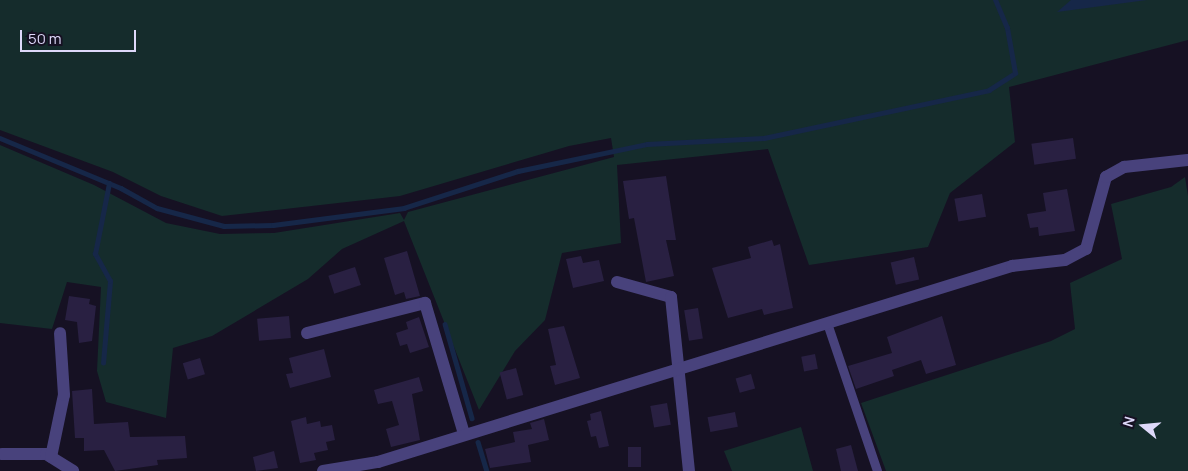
<!DOCTYPE html>
<style>
body{margin:0}
#map{position:relative;width:1188px;height:471px;overflow:hidden;background:#161123;font-family:Manrope,sans-serif}
div>[style]{position:absolute}
.green>*{inset:0;background:#152c2c}
.water>*{inset:0;background:#162748}
.stream>*{height:4.5px;margin:-2.25px;padding:0 2.25px;transform-origin:2.25px;border-radius:2.25px;background:#162748}
.building>*{inset:0;background:#292042;transform-origin:0 0}
.lane>*{height:9px;margin:-4.5px;padding:0 4.5px;transform-origin:4.5px;border-radius:4.5px;background:#48427c}
.street>*{height:12px;margin:-6px;padding:0 6px;transform-origin:6px;border-radius:6px;background:#48427c}
span{translate:-50% -50%;white-space:nowrap;text-align:center;line-height:1.15;-webkit-text-stroke:4.5px #161123;paint-order:stroke}
.north{position:absolute;left:1118px;top:401px;width:50px;height:50px;-webkit-text-stroke:4px #161123;paint-order:stroke;rotate:287deg;font-size:14px;font-weight:700;line-height:20px;text-align:center;color:#ded9fa}
.north::after{content:'';display:block;margin:auto;width:18px;height:22px;background:#ded9fa;clip-path:polygon(50% 0,100% 100%,50% 72%,0 100%)}
.scale{position:absolute;left:20px;top:30px;width:116px;height:22px;box-sizing:border-box;border:2px solid #ded9fa;border-top:0;padding-left:6px;font-size:15px;line-height:18px;white-space:nowrap;color:#ded9fa;-webkit-text-stroke:4px #161123;paint-order:stroke}
</style>
<div id="map">
<div class="green">
<div style="clip-path:polygon(0 0,1188px 0,1188px 40px,1009px 87px,1015px 142px,950px 193px,928px 247px,809px 265px,768px 149px,617px 165px,621px 243px,562px 253px,545px 320px,515px 351px,479px 410px,404px 221px,342px 249px,308px 279px,212px 336px,173px 348px,166px 418px,106px 402px,97px 371px,101px 287px,67px 282px,52px 329px,0 323px,0 145px,94px 185px,166px 223px,220px 234px,274px 233px,400px 213px,404px 220px,408px 212px,614px 157px,611px 138px,569px 146px,400px 196px,222px 216px,161px 196px,113px 172px,0 130px)"></div>
<div style="clip-path:polygon(1185px 177px,1188px 196px,1188px 471px,886px 471px,861px 403px,1051px 341px,1075px 329px,1070px 283px,1122px 259px,1111px 204px,1171px 187px)"></div>
<div style="clip-path:polygon(801px 427px,813px 471px,732px 471px,724px 451px)"></div>
</div>
<div class="water">
<div style="clip-path:polygon(1071px 0,1147px 0,1057px 12px)"></div>
</div>
<div class="stream">
<div style="left:0;top:138px;width:131px;rotate:22.5deg"></div>
<div style="left:121px;top:188px;width:41px;rotate:29.1deg"></div>
<div style="left:157px;top:208px;width:69px;rotate:15deg"></div>
<div style="left:224px;top:226px;width:49px;rotate:-1.2deg"></div>
<div style="left:273px;top:225px;width:132px;rotate:-7.4deg"></div>
<div style="left:404px;top:208px;width:120px;rotate:-18deg"></div>
<div style="left:518px;top:171px;width:132px;rotate:-11.8deg"></div>
<div style="left:647px;top:144px;width:117px;rotate:-2.9deg"></div>
<div style="left:764px;top:138px;width:230px;rotate:-12deg"></div>
<div style="left:989px;top:90px;width:31px;rotate:-33deg"></div>
<div style="left:1015px;top:73px;width:46px;rotate:-100.1deg"></div>
<div style="left:1007px;top:28px;width:30px;rotate:-113deg"></div>
<div style="left:445px;top:324px;width:98px;rotate:74deg"></div>
<div style="left:103px;top:363px;width:82px;rotate:-85.1deg"></div>
<div style="left:110px;top:281px;width:31px;rotate:-119deg"></div>
<div style="left:95px;top:254px;width:72px;rotate:-78.8deg"></div>
<div style="left:478px;top:442px;width:30px;rotate:73deg"></div>
</div>
<div class="building">
<div style="left:1073px;top:138px;width:21px;height:42px;rotate:82deg"></div>
<div style="clip-path:polygon(666px 176px,676px 240px,666px 240px,674px 276px,646px 282px,634px 218px,629px 219px,623px 181px)"></div>
<div style="clip-path:polygon(1067px 189px,1075px 231px,1039px 236px,1038px 227px,1030px 228px,1027px 214px,1046px 211px,1043px 193px)"></div>
<div style="left:982px;top:194px;width:23px;height:28px;rotate:80deg"></div>
<div style="clip-path:polygon(772px 240px,774px 246px,780px 244px,793px 308px,764px 315px,762px 309px,728px 318px,712px 268px,751px 258px,748px 247px)"></div>
<div style="clip-path:polygon(407px 251px,420px 296px,406px 299px,404px 292px,395px 295px,384px 258px)"></div>
<div style="clip-path:polygon(581px 256px,583px 263px,599px 260px,604px 281px,573px 288px,566px 259px)"></div>
<div style="left:914px;top:257px;width:23px;height:24px;rotate:77deg"></div>
<div style="left:355px;top:267px;width:19px;height:28px;rotate:72deg"></div>
<div style="clip-path:polygon(69px 296px,90px 299px,89px 304px,96px 306px,92px 341px,79px 343px,77px 322px,65px 320px)"></div>
<div style="left:698px;top:308px;width:31px;height:14px;rotate:81deg"></div>
<div style="left:289px;top:316px;width:22px;height:32px;rotate:85deg"></div>
<div style="clip-path:polygon(942px 316px,956px 365px,926px 374px,921px 360px,892px 370px,894px 376px,856px 389px,848px 366px,892px 353px,887px 337px)"></div>
<div style="clip-path:polygon(419px 317px,429px 347px,410px 353px,407px 344px,400px 346px,396px 333px,408px 329px,406px 322px)"></div>
<div style="clip-path:polygon(564px 326px,580px 378px,555px 385px,550px 366px,556px 365px,548px 329px)"></div>
<div style="clip-path:polygon(324px 349px,331px 377px,290px 388px,286px 374px,293px 373px,289px 358px)"></div>
<div style="left:815px;top:354px;width:15px;height:14px;rotate:79deg"></div>
<div style="left:200px;top:358px;width:17px;height:18px;rotate:73deg"></div>
<div style="left:516px;top:368px;width:28px;height:17px;rotate:75deg"></div>
<div style="left:751px;top:374px;width:15px;height:16px;rotate:74deg"></div>
<div style="clip-path:polygon(419px 377px,423px 391px,412px 394px,420px 440px,391px 447px,386px 429px,399px 425px,392px 401px,378px 404px,374px 390px)"></div>
<div style="clip-path:polygon(92px 389px,94px 424px,128px 422px,130px 437px,185px 436px,187px 458px,157px 460px,158px 465px,115px 471px,104px 450px,84px 451px,84px 438px,75px 438px,72px 391px)"></div>
<div style="left:667px;top:403px;width:22px;height:17px;rotate:80deg"></div>
<div style="clip-path:polygon(601px 411px,609px 446px,599px 448px,596px 436px,591px 437px,587px 421px,591px 420px,590px 414px)"></div>
<div style="left:735px;top:412px;width:15px;height:28px;rotate:79deg"></div>
<div style="clip-path:polygon(306px 417px,307px 424px,320px 421px,321px 427px,332px 425px,335px 440px,326px 442px,328px 450px,314px 453px,316px 460px,300px 463px,291px 421px)"></div>
<div style="clip-path:polygon(544px 419px,549px 440px,528px 445px,531px 462px,490px 468px,485px 449px,515px 442px,513px 432px,532px 429px,530px 423px)"></div>
<div style="clip-path:polygon(851px 445px,858px 471px,841px 471px,836px 449px)"></div>
<div style="left:628px;top:447px;width:13px;height:20px"></div>
<div style="clip-path:polygon(274px 451px,278px 468px,256px 471px,253px 457px)"></div>
</div>
<div class="lane">
<div style="left:827px;top:323px;width:156px;rotate:71.3deg"></div>
</div>
<div class="street">
<div style="left:617px;top:282px;width:56px;rotate:15.5deg"></div>
<div style="left:671px;top:297px;width:175px;rotate:84.1deg"></div>
<div style="left:307px;top:333px;width:122px;rotate:-14.3deg"></div>
<div style="left:425px;top:303px;width:137px;rotate:73.4deg"></div>
<div style="left:2px;top:454px;width:44px"></div>
<div style="left:46px;top:454px;width:32px;rotate:32deg"></div>
<div style="left:51px;top:457px;width:63px;rotate:-78.2deg"></div>
<div style="left:64px;top:395px;width:62px;rotate:-93.7deg"></div>
<div style="left:323px;top:471px;width:56px;rotate:-9.3deg"></div>
<div style="left:378px;top:462px;width:664px;rotate:-17.18deg"></div>
<div style="left:1012px;top:266px;width:53px;rotate:-6.5deg"></div>
<div style="left:1065px;top:260px;width:24px;rotate:-28deg"></div>
<div style="left:1086px;top:249px;width:75px;rotate:-74.5deg"></div>
<div style="left:1106px;top:177px;width:21px;rotate:-29deg"></div>
<div style="left:1124px;top:167px;width:64px;rotate:-6.2deg"></div>
</div>
<div class="north">N</div>
<div class="scale">50 m</div>
</div>
